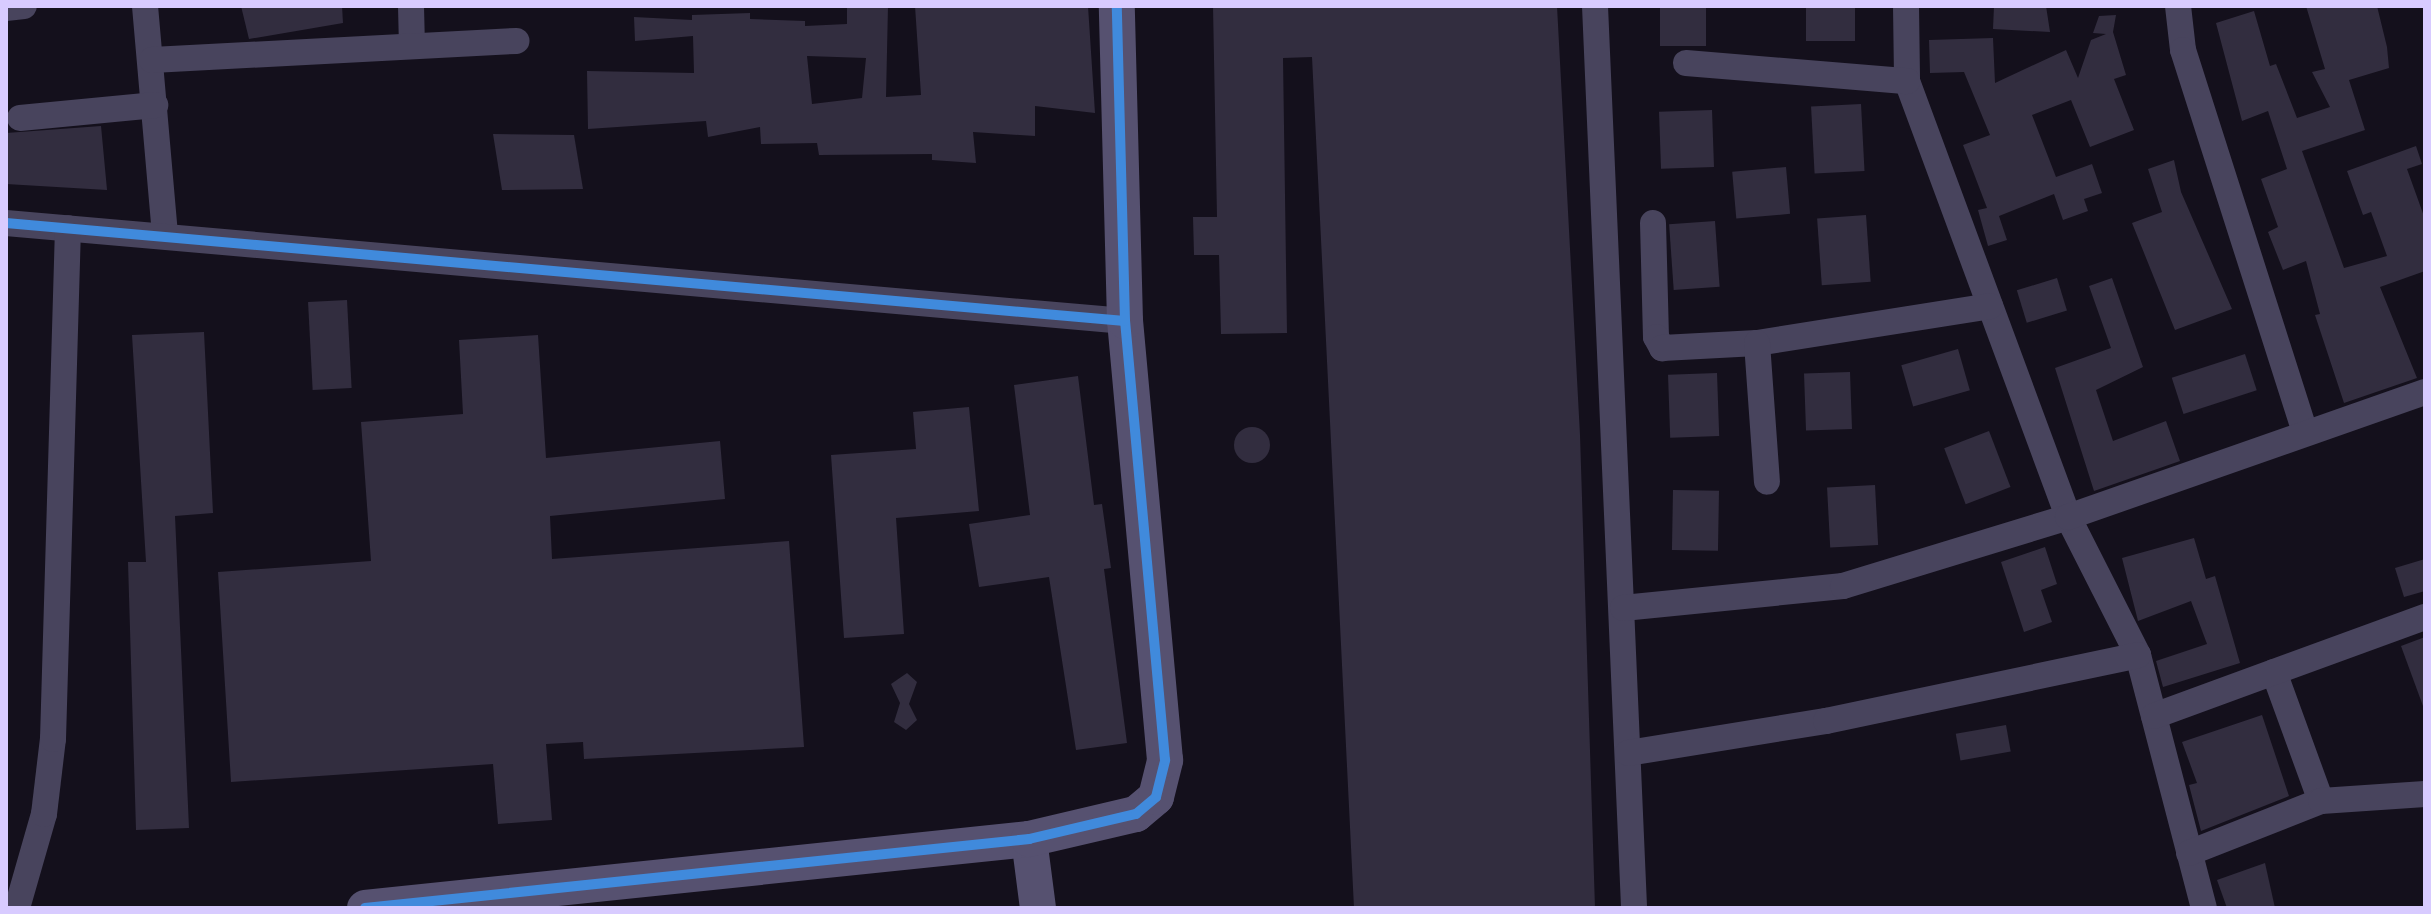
<!DOCTYPE html>
<style>
body{margin:0}
#map{position:relative;width:2431px;height:914px;overflow:hidden;background:#14101c;font-family:"Fira Sans Condensed",sans-serif}
div>[style]{position:absolute}
.building>*{inset:0;background:#322d3f;transform-origin:0 0}
.round{border-radius:50%}
.street>*{height:26px;margin:-13px;padding:0 13px;transform-origin:13px;border-radius:13px;background:#48445d}
.secondary>*{height:36px;margin:-18px;padding:0 18px;transform-origin:18px;border-radius:18px;background:#565170}
.cycleway>*{height:10px;margin:-5px;padding:0 5px;transform-origin:5px;border-radius:5px;background:#408adc}
span{translate:-50% -50%;white-space:nowrap;text-align:center;line-height:1.15;-webkit-text-stroke:7px #120b21;paint-order:stroke}
.frame{position:absolute;inset:0;border:8px solid #d8cbff;pointer-events:none}
</style>
<div id="map">
<div class="building">
<div style="clip-path:polygon(241px 6px,342px 6px,343px 23px,249px 39px)"></div>
<div style="clip-path:polygon(evenodd,888px 6px,886px 97px,921px 95px,915px 6px,1088px 6px,1095px 113px,1035px 106px,1035px 136px,973px 132px,976px 163px,932px 160px,932px 154px,819px 155px,817px 143px,761px 144px,760px 127px,708px 137px,706px 121px,588px 129px,587px 71px,694px 73px,693px 36px,635px 41px,634px 17px,692px 20px,692px 15px,750px 13px,750px 19px,805px 21px,805px 26px,847px 24px,847px 8px,888px 6px,807px 56px,866px 58px,862px 98px,812px 104px,807px 56px)"></div>
<div style="clip-path:polygon(1213px 6px,1557px 6px,1580px 435px,1595px 908px,1354px 908px,1312px 57px,1283px 58px,1287px 333px,1221px 334px,1219px 255px,1194px 255px,1193px 217px,1217px 217px)"></div>
<div style="left:1660px;top:6px;width:46px;height:40px"></div>
<div style="left:1806px;top:6px;width:49px;height:35px"></div>
<div style="clip-path:polygon(1994px 6px,2046px 6px,2050px 32px,1993px 29px)"></div>
<div style="clip-path:polygon(2306px 6px,2377px 6px,2387px 47px,2389px 68px,2349px 80px,2365px 130px,2302px 151px,2344px 268px,2387px 256px,2371px 212px,2363px 215px,2347px 171px,2416px 146px,2422px 164px,2407px 169px,2425px 219px,2425px 271px,2380px 287px,2417px 378px,2344px 403px,2315px 315px,2320px 314px,2306px 261px,2283px 270px,2268px 232px,2278px 227px,2261px 179px,2287px 169px,2268px 111px,2242px 121px,2216px 23px,2254px 11px,2270px 66px,2276px 64px,2297px 118px,2330px 107px,2312px 72px,2325px 69px)"></div>
<div style="clip-path:polygon(2116px 15px,2113px 32px,2126px 75px,2114px 79px,2134px 130px,2090px 147px,2071px 100px,2032px 115px,2056px 177px,2092px 164px,2102px 193px,2084px 199px,2088px 211px,2063px 220px,2054px 194px,1999px 216px,2007px 240px,1988px 246px,1978px 210px,1987px 208px,1963px 145px,1990px 135px,1964px 72px,1930px 73px,1929px 40px,1993px 38px,1995px 83px,2066px 50px,2078px 78px,2091px 40px,2106px 34px,2093px 33px,2099px 16px)"></div>
<div style="left:1861px;top:104px;width:67px;height:50px;rotate:87deg"></div>
<div style="left:1712px;top:110px;width:57px;height:53px;rotate:88deg"></div>
<div style="clip-path:polygon(101px 126px,107px 190px,6px 184px,6px 133px)"></div>
<div style="clip-path:polygon(493px 134px,574px 135px,583px 189px,502px 190px)"></div>
<div style="clip-path:polygon(2174px 160px,2181px 192px,2232px 309px,2175px 330px,2132px 223px,2162px 212px,2148px 169px)"></div>
<div style="left:1786px;top:167px;width:47px;height:54px;rotate:85deg"></div>
<div style="left:1866px;top:215px;width:67px;height:49px;rotate:86deg"></div>
<div style="left:1715px;top:221px;width:66px;height:46px;rotate:86deg"></div>
<div style="left:2057px;top:278px;width:34px;height:42px;rotate:73deg"></div>
<div style="clip-path:polygon(2112px 278px,2143px 367px,2096px 390px,2113px 441px,2166px 421px,2180px 461px,2094px 491px,2055px 368px,2111px 348px,2089px 286px)"></div>
<div style="left:347px;top:300px;width:88px;height:39px;rotate:87deg"></div>
<div style="clip-path:polygon(204px 332px,213px 513px,175px 516px,189px 828px,136px 830px,128px 562px,146px 562px,132px 335px)"></div>
<div style="clip-path:polygon(538px 335px,546px 458px,720px 441px,725px 499px,550px 516px,552px 559px,789px 541px,804px 747px,584px 759px,583px 742px,546px 744px,552px 820px,498px 824px,493px 764px,231px 782px,218px 572px,371px 561px,361px 422px,463px 414px,459px 340px)"></div>
<div style="left:1958px;top:349px;width:43px;height:59px;rotate:74deg"></div>
<div style="left:2245px;top:354px;width:38px;height:77px;rotate:72deg"></div>
<div style="left:1850px;top:372px;width:57px;height:46px;rotate:88deg"></div>
<div style="left:1717px;top:373px;width:63px;height:49px;rotate:88deg"></div>
<div style="clip-path:polygon(1078px 376px,1094px 505px,1102px 504px,1111px 568px,1104px 569px,1127px 743px,1076px 750px,1049px 577px,979px 587px,969px 524px,1030px 515px,1014px 385px)"></div>
<div style="clip-path:polygon(969px 407px,979px 511px,896px 518px,904px 634px,844px 638px,831px 455px,916px 449px,913px 412px)"></div>
<div class="round" style="left:1234px;top:427px;width:36px;height:36px"></div>
<div style="left:1989px;top:431px;width:60px;height:48px;rotate:69deg"></div>
<div style="left:1875px;top:485px;width:60px;height:48px;rotate:87deg"></div>
<div style="left:1673px;top:490px;width:46px;height:60px;rotate:1deg"></div>
<div style="clip-path:polygon(2194px 538px,2206px 579px,2215px 576px,2240px 663px,2163px 687px,2156px 661px,2207px 644px,2191px 601px,2138px 621px,2122px 558px)"></div>
<div style="clip-path:polygon(2045px 547px,2057px 584px,2041px 590px,2052px 622px,2024px 632px,2001px 562px)"></div>
<div style="clip-path:polygon(2425px 559px,2425px 591px,2404px 597px,2395px 568px)"></div>
<div style="clip-path:polygon(2425px 637px,2425px 706px,2423px 706px,2401px 646px)"></div>
<div style="clip-path:polygon(907px 673px,917px 682px,909px 704px,917px 720px,906px 730px,894px 722px,900px 703px,891px 684px)"></div>
<div style="clip-path:polygon(2262px 715px,2289px 796px,2201px 831px,2189px 785px,2197px 783px,2182px 742px)"></div>
<div style="left:2006px;top:725px;width:27px;height:51px;rotate:80deg"></div>
<div style="clip-path:polygon(2265px 863px,2275px 908px,2227px 908px,2217px 880px)"></div>
</div>
<div class="street">
<div style="left:145px;top:6px;width:231px;rotate:85deg"></div>
<div style="left:411px;top:6px;width:40px;rotate:88.6deg"></div>
<div style="left:1595px;top:6px;width:903px;rotate:87.52deg"></div>
<div style="left:1906px;top:6px;width:75px;rotate:89.2deg"></div>
<div style="left:1907px;top:81px;width:465px;rotate:69.7deg"></div>
<div style="left:2068px;top:517px;width:155px;rotate:63.1deg"></div>
<div style="left:2138px;top:655px;width:261px;rotate:75.4deg"></div>
<div style="left:2178px;top:6px;width:44px;rotate:83.5deg"></div>
<div style="left:2183px;top:50px;width:402px;rotate:72.3deg"></div>
<div style="left:6px;top:8px;width:18px;rotate:-6deg"></div>
<div style="left:152px;top:60px;width:365px;rotate:-3deg"></div>
<div style="left:1686px;top:63px;width:222px;rotate:4.7deg"></div>
<div style="left:20px;top:118px;width:136px;rotate:-5.5deg"></div>
<div style="left:6px;top:223px;width:1123px;rotate:5.01deg"></div>
<div style="left:1653px;top:223px;width:114px;rotate:88.5deg"></div>
<div style="left:1656px;top:337px;width:13px;rotate:61deg"></div>
<div style="left:1662px;top:348px;width:95px;rotate:-3deg"></div>
<div style="left:1757px;top:343px;width:236px;rotate:-9deg"></div>
<div style="left:1757px;top:343px;width:139px;rotate:85.9deg"></div>
<div style="left:1623px;top:608px;width:221px;rotate:-5.7deg"></div>
<div style="left:1843px;top:586px;width:235px;rotate:-17deg"></div>
<div style="left:2068px;top:517px;width:378px;rotate:-19.3deg"></div>
<div style="left:2274px;top:672px;width:137px;rotate:70deg"></div>
<div style="left:2154px;top:716px;width:289px;rotate:-20.1deg"></div>
<div style="left:1628px;top:753px;width:201px;rotate:-9.2deg"></div>
<div style="left:1826px;top:721px;width:319px;rotate:-11.9deg"></div>
<div style="left:2189px;top:853px;width:142px;rotate:-21.5deg"></div>
<div style="left:2321px;top:801px;width:104px;rotate:-3.9deg"></div>
<div style="left:17px;top:908px;width:98px;rotate:-74deg"></div>
<div style="left:44px;top:814px;width:76px;rotate:-83.2deg"></div>
<div style="left:53px;top:739px;width:511px;rotate:-88.32deg"></div>
</div>
<div class="secondary">
<div style="left:1029px;top:839px;width:70px;rotate:82.6deg"></div>
<div style="left:365px;top:908px;width:668px;rotate:-5.93deg"></div>
<div style="left:1029px;top:839px;width:110px;rotate:-13.2deg"></div>
<div style="left:1136px;top:814px;width:26px;rotate:-40deg"></div>
<div style="left:1156px;top:797px;width:38px;rotate:-76deg"></div>
<div style="left:1165px;top:760px;width:441px;rotate:-95.2deg"></div>
<div style="left:1125px;top:321px;width:315px;rotate:-91.5deg"></div>
</div>
<div class="cycleway">
<div style="left:6px;top:223px;width:1123px;rotate:5.01deg"></div>
<div style="left:365px;top:908px;width:668px;rotate:-5.93deg"></div>
<div style="left:1029px;top:839px;width:110px;rotate:-13.2deg"></div>
<div style="left:1136px;top:814px;width:26px;rotate:-40deg"></div>
<div style="left:1156px;top:797px;width:38px;rotate:-76deg"></div>
<div style="left:1165px;top:760px;width:441px;rotate:-95.2deg"></div>
<div style="left:1125px;top:321px;width:315px;rotate:-91.5deg"></div>
</div>
<div class="frame"></div>
</div>
